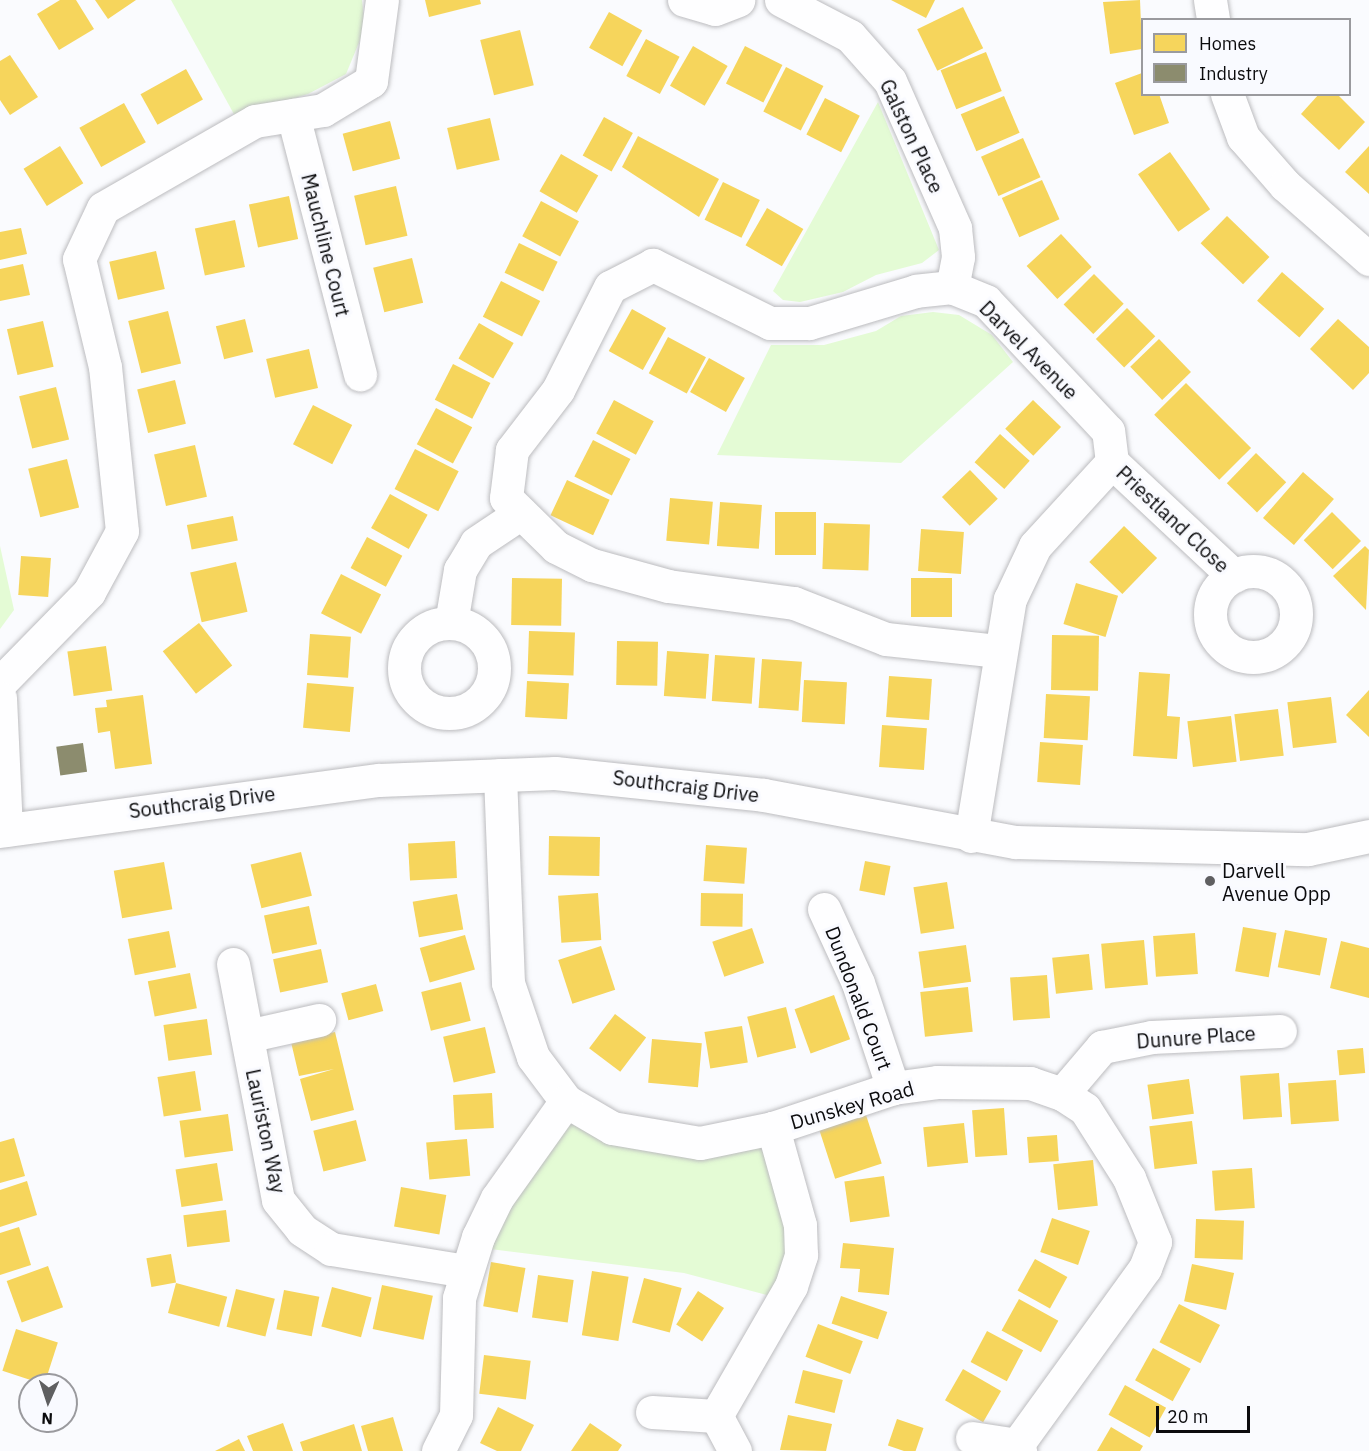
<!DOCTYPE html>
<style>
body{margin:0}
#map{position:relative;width:1369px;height:1451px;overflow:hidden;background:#fafbfe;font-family:"IBM Plex Sans",sans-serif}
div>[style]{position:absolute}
.green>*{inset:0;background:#e4fbd5}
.homes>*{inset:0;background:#f6d55c;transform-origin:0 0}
.industry>*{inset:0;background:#8c8c6e;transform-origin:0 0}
.roads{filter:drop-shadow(0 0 2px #bcbcbf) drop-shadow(0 0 2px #bcbcbf)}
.minor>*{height:33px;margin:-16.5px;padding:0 16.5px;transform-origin:16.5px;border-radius:16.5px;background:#fefeff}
.minor>.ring{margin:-16.5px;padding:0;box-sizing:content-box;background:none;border:33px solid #fefeff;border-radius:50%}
.tertiary>*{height:33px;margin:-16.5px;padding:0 16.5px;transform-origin:16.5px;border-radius:16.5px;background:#fefeff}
.dots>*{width:16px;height:16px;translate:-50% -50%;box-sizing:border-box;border:3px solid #f9faff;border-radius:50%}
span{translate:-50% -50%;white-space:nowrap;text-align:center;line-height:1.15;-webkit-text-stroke:6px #f9faff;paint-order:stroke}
.street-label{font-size:20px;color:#0b0b0d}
.poi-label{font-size:20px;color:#0b0b0d}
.left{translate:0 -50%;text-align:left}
.legend{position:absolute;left:1141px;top:18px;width:210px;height:78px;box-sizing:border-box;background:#f9faff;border:2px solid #9a9a9e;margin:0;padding:8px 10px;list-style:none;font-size:18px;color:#0b0b0d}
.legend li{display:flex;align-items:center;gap:12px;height:30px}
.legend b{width:30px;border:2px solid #9a9a9e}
.north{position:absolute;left:18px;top:1373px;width:60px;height:60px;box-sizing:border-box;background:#f9faff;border:2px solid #9a9a9e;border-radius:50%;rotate:183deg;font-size:16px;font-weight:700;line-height:24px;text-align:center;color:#0b0b0d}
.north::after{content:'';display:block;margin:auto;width:21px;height:27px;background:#5f5f61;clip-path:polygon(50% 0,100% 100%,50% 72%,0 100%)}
.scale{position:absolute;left:1156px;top:1406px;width:94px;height:27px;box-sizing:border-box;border:3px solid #0b0b0d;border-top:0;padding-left:8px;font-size:18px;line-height:21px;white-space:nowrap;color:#0b0b0d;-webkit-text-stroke:4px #f9faff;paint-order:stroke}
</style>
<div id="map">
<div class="green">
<div style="clip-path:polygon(171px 0,362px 0,365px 28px,346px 74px,308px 94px,235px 116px)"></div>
<div style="clip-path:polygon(878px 102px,939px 250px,922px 263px,876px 275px,843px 292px,800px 302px,783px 300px,773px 291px)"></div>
<div style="clip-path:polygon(933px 312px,959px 315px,992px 335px,1013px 362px,901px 463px,717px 455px,771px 345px,824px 345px,876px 331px,901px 316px)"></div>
<div style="clip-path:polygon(0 546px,14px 610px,0 629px)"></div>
<div style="clip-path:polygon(568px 1106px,613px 1132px,771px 1133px,795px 1225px,778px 1298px,684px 1273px,490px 1249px,499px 1204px)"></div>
</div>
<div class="homes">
<div style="clip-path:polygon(60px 0,76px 0,94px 29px,59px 50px,37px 14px)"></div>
<div style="clip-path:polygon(95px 0,136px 0,108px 19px)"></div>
<div style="clip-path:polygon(425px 0,480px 0,481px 4px,429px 17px)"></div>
<div style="clip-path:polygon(891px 0,935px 0,926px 18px)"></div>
<div style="clip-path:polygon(1140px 0,1142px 49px,1110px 54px,1103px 2px)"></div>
<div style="left:963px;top:7px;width:46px;height:51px;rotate:64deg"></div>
<div style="left:609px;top:12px;width:38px;height:41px;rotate:29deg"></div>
<div style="left:520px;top:30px;width:57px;height:41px;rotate:76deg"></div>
<div style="left:646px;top:39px;width:38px;height:42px;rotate:28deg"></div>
<div style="left:693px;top:46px;width:40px;height:46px;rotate:30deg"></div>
<div style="left:745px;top:46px;width:42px;height:42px;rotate:27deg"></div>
<div style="left:986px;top:52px;width:42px;height:49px;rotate:68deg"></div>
<div style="clip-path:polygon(10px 55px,38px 97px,10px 115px,0 100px,0 61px)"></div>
<div style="left:786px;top:67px;width:42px;height:50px;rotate:27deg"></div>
<div style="left:186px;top:69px;width:35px;height:52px;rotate:61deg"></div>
<div style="clip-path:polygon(1142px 73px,1142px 94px,1159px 94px,1169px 123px,1134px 135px,1115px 83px)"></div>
<div style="clip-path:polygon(1319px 94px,1337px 94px,1365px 122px,1339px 150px,1301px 114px)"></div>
<div style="left:1004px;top:96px;width:40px;height:47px;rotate:67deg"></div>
<div style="left:825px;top:98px;width:39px;height:41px;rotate:27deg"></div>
<div style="left:124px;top:103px;width:45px;height:51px;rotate:61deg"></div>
<div style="left:604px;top:117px;width:33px;height:44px;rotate:29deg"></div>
<div style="left:490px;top:118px;width:43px;height:44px;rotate:77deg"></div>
<div style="left:390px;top:121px;width:39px;height:49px;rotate:75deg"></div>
<div style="clip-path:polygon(638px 136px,719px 179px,699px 217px,622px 167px)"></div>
<div style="left:1023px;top:138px;width:43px;height:46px;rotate:66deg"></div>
<div style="left:60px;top:146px;width:44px;height:43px;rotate:58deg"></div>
<div style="clip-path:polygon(1369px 146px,1369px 194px,1345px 172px)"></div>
<div style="left:1170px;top:152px;width:70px;height:39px;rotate:55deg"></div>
<div style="left:561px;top:154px;width:43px;height:43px;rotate:30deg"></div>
<div style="left:1042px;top:180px;width:43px;height:44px;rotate:66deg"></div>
<div style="left:723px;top:182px;width:41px;height:42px;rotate:26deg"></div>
<div style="left:396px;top:186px;width:51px;height:43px;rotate:77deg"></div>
<div style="left:289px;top:196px;width:44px;height:41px;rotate:78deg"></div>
<div style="left:541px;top:201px;width:43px;height:40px;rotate:28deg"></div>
<div style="left:767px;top:208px;width:42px;height:43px;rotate:30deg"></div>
<div style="left:1227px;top:216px;width:59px;height:38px;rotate:44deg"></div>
<div style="left:235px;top:220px;width:48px;height:41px;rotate:78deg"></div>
<div style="clip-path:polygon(21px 228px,27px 254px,0 260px,0 232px)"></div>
<div style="left:1061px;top:234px;width:45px;height:47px;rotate:47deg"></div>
<div style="left:519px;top:243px;width:43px;height:33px;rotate:26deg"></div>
<div style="left:156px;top:251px;width:39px;height:48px;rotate:77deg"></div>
<div style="left:412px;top:258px;width:46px;height:40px;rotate:76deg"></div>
<div style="clip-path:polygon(23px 264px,30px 295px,0 301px,0 269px)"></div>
<div style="left:1282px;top:272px;width:56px;height:38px;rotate:41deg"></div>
<div style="left:1094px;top:274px;width:42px;height:43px;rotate:45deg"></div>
<div style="left:501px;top:281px;width:44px;height:40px;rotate:27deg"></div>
<div style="left:1127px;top:308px;width:40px;height:44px;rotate:45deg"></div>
<div style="left:632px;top:309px;width:39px;height:48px;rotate:29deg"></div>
<div style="left:168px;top:311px;width:54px;height:41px;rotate:76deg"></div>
<div style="left:245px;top:319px;width:34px;height:30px;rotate:76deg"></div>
<div style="clip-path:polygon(1338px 319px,1369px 347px,1369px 373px,1353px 390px,1310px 349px)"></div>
<div style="left:43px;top:321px;width:47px;height:37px;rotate:77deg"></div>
<div style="left:479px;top:323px;width:40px;height:41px;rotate:30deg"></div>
<div style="left:668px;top:337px;width:43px;height:41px;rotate:28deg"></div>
<div style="left:1159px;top:339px;width:46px;height:40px;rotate:46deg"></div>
<div style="left:309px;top:349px;width:40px;height:44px;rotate:77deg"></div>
<div style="left:709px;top:358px;width:41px;height:39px;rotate:29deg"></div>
<div style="left:453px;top:364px;width:42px;height:40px;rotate:27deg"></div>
<div style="left:175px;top:380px;width:45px;height:39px;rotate:76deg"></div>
<div style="left:1186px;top:383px;width:92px;height:45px;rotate:45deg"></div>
<div style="left:56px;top:387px;width:54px;height:38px;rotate:76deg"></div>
<div style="left:614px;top:400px;width:45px;height:38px;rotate:28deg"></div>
<div style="left:1033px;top:400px;width:39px;height:40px;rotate:44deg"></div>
<div style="left:313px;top:405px;width:44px;height:44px;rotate:27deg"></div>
<div style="left:436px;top:408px;width:41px;height:41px;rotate:28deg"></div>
<div style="left:1000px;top:434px;width:40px;height:38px;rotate:42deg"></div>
<div style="left:593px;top:440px;width:42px;height:41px;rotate:27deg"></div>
<div style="left:195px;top:445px;width:53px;height:42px;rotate:77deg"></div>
<div style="left:415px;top:449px;width:49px;height:45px;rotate:27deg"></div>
<div style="left:1256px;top:453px;width:42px;height:42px;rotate:44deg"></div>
<div style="left:67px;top:459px;width:50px;height:40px;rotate:76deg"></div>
<div style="left:970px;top:470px;width:40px;height:39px;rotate:46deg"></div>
<div style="left:1303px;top:472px;width:41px;height:61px;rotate:41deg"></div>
<div style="left:567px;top:480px;width:47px;height:39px;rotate:25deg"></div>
<div style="left:390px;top:494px;width:43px;height:39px;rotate:29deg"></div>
<div style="left:670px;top:498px;width:43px;height:43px;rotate:5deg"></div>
<div style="left:720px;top:502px;width:42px;height:44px;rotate:4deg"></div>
<div style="left:775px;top:512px;width:41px;height:43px"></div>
<div style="left:1332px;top:512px;width:41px;height:40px;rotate:45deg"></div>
<div style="left:233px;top:516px;width:25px;height:47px;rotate:79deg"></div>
<div style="left:824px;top:523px;width:46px;height:46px;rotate:2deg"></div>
<div style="left:1124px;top:526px;width:46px;height:50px;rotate:44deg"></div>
<div style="left:921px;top:529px;width:43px;height:42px;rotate:4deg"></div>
<div style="left:367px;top:537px;width:40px;height:35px;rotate:28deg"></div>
<div style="clip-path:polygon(1365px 546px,1369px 550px,1366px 610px,1333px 576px)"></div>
<div style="left:21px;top:556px;width:30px;height:39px;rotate:4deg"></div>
<div style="left:236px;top:562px;width:51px;height:47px;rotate:77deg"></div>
<div style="left:341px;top:574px;width:45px;height:44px;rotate:27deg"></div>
<div style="left:512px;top:578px;width:50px;height:47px;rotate:1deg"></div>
<div style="left:911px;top:578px;width:41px;height:39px"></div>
<div style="left:1076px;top:583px;width:44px;height:43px;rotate:17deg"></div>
<div style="left:199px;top:623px;width:54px;height:46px;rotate:52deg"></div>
<div style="left:529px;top:631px;width:46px;height:43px;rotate:2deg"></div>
<div style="left:310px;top:634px;width:41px;height:41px;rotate:4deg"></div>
<div style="left:1052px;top:635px;width:47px;height:55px;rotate:1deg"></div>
<div style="left:617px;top:641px;width:41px;height:44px;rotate:1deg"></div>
<div style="left:106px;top:646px;width:45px;height:39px;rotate:82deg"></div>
<div style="left:667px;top:651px;width:42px;height:45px;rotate:4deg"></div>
<div style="left:715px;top:655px;width:40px;height:46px;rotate:4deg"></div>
<div style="left:762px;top:659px;width:40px;height:49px;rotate:4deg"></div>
<div style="clip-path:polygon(1139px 672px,1170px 674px,1167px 716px,1180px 717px,1177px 759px,1133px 756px)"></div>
<div style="left:889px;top:676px;width:43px;height:41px;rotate:4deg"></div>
<div style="left:804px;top:680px;width:43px;height:42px;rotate:3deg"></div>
<div style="left:527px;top:681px;width:42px;height:36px;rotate:3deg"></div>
<div style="left:307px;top:683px;width:47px;height:45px;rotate:5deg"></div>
<div style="clip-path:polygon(1369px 690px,1369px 737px,1346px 715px)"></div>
<div style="left:1046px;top:694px;width:44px;height:44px;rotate:3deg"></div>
<div style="clip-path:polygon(143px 695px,152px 764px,115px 769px,110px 731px,98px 733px,95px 708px,107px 707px,106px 700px)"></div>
<div style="left:1331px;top:697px;width:46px;height:44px;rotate:83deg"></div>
<div style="left:1278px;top:709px;width:47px;height:44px;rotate:83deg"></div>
<div style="left:1231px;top:716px;width:46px;height:44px;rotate:83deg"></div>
<div style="left:882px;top:725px;width:45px;height:42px;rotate:4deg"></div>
<div style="left:1040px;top:742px;width:43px;height:40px;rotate:4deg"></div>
<div style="left:549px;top:836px;width:51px;height:39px;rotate:1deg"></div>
<div style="left:455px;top:841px;width:37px;height:47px;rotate:87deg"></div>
<div style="left:706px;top:845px;width:41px;height:36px;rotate:4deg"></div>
<div style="left:301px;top:852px;width:45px;height:52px;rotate:76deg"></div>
<div style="left:865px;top:861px;width:26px;height:30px;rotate:11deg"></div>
<div style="left:164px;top:862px;width:48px;height:51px;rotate:80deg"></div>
<div style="left:947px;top:882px;width:47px;height:34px;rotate:81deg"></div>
<div style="left:598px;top:893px;width:47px;height:40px;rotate:86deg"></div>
<div style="left:701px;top:893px;width:42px;height:33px;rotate:1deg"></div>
<div style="left:457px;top:894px;width:36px;height:45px;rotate:80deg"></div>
<div style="left:309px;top:906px;width:39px;height:46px;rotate:78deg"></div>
<div style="left:1243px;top:927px;width:34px;height:45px;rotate:10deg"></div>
<div style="left:752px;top:928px;width:37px;height:42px;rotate:71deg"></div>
<div style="left:1285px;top:930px;width:43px;height:38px;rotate:11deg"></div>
<div style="left:169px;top:931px;width:37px;height:42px;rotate:79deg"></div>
<div style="left:1195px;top:933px;width:41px;height:42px;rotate:86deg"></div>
<div style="left:465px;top:935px;width:36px;height:47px;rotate:74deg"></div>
<div style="left:1144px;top:940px;width:45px;height:43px;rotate:85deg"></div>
<div style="clip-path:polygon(1341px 941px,1369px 948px,1369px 998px,1330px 988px)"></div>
<div style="left:966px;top:945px;width:37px;height:48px;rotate:82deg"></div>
<div style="left:601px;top:946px;width:46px;height:45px;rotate:72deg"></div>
<div style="left:321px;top:949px;width:34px;height:49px;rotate:78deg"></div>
<div style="left:1089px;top:954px;width:36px;height:37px;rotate:84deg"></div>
<div style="left:190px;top:973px;width:36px;height:43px;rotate:79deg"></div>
<div style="left:1047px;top:975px;width:43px;height:37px;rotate:86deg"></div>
<div style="left:461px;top:982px;width:40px;height:41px;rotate:76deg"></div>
<div style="left:376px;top:984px;width:28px;height:36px;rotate:75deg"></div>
<div style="left:968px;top:987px;width:45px;height:48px;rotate:84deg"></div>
<div style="left:834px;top:995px;width:47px;height:42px;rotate:70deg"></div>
<div style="left:786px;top:1007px;width:42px;height:40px;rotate:76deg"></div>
<div style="left:615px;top:1014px;width:39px;height:43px;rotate:37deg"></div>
<div style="left:207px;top:1019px;width:36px;height:44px;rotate:82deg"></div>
<div style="left:742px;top:1026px;width:37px;height:38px;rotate:81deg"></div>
<div style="left:485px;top:1027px;width:47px;height:43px;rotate:77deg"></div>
<div style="clip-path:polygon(335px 1032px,354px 1110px,311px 1121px,300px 1079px,334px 1069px,299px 1076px,291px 1042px)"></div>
<div style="left:652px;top:1039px;width:50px;height:44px;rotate:5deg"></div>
<div style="left:1363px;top:1048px;width:25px;height:26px;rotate:85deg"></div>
<div style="left:195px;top:1071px;width:40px;height:38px;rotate:81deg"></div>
<div style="left:1279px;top:1073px;width:44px;height:39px;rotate:86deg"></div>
<div style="left:1189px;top:1079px;width:35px;height:42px;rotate:82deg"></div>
<div style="left:1336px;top:1080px;width:41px;height:48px;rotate:86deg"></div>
<div style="left:492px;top:1093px;width:35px;height:39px;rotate:87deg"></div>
<div style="left:1004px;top:1108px;width:47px;height:32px;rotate:86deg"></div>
<div style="left:228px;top:1114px;width:37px;height:49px;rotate:82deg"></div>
<div style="left:866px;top:1115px;width:51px;height:49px;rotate:72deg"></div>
<div style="left:356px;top:1120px;width:42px;height:44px;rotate:76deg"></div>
<div style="left:1192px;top:1121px;width:43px;height:43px;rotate:83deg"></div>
<div style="left:964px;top:1123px;width:40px;height:41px;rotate:84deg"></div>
<div style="left:1057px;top:1135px;width:26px;height:30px;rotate:86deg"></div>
<div style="clip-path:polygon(14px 1138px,25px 1176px,0 1183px,0 1142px)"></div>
<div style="left:467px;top:1139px;width:37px;height:41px;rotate:85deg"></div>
<div style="left:1093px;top:1160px;width:46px;height:40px;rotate:84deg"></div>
<div style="left:217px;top:1163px;width:38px;height:42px;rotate:81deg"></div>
<div style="left:1252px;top:1168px;width:40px;height:40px;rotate:86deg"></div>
<div style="left:884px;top:1176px;width:41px;height:40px;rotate:82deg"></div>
<div style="clip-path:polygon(27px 1181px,37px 1215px,0 1227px,0 1190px)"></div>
<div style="left:401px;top:1187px;width:46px;height:40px;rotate:10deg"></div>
<div style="left:226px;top:1210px;width:32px;height:43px;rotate:83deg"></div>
<div style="left:1052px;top:1218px;width:40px;height:36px;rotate:19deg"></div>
<div style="left:1196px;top:1219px;width:48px;height:39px;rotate:2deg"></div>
<div style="clip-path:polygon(19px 1227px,31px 1265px,0 1275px,0 1233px)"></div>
<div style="clip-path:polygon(843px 1243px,894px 1248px,889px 1295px,858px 1292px,860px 1269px,840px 1268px)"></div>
<div style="left:171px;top:1254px;width:29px;height:25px;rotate:80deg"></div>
<div style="left:1035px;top:1259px;width:37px;height:36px;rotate:29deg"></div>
<div style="left:491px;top:1262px;width:35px;height:45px;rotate:10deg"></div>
<div style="left:1192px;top:1264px;width:43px;height:38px;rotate:12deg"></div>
<div style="left:48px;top:1266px;width:44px;height:44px;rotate:70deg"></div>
<div style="left:592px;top:1271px;width:37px;height:65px;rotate:9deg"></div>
<div style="left:538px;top:1275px;width:36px;height:43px;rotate:8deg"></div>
<div style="left:644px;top:1278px;width:39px;height:46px;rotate:15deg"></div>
<div style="left:176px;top:1283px;width:53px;height:31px;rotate:15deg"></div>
<div style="left:382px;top:1285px;width:52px;height:45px;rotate:12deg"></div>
<div style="left:332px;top:1287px;width:41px;height:41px;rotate:15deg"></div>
<div style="left:236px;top:1289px;width:40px;height:39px;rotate:14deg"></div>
<div style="left:284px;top:1290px;width:36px;height:40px;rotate:11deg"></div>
<div style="left:698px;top:1291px;width:31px;height:40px;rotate:33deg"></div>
<div style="left:841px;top:1296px;width:49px;height:29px;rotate:19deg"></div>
<div style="left:1019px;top:1299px;width:45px;height:36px;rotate:29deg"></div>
<div style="left:1179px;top:1304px;width:46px;height:43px;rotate:27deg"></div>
<div style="left:818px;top:1324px;width:48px;height:35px;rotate:21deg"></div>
<div style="left:16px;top:1329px;width:44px;height:44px;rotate:18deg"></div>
<div style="left:987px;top:1331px;width:41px;height:35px;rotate:28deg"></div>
<div style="left:1153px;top:1348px;width:43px;height:37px;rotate:29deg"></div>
<div style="left:484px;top:1355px;width:47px;height:39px;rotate:7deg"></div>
<div style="left:963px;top:1369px;width:44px;height:36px;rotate:30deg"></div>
<div style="left:803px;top:1370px;width:41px;height:34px;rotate:14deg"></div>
<div style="left:1125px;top:1385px;width:47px;height:34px;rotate:29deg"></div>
<div style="clip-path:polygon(498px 1407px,534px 1425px,521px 1451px,497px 1451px,480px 1443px)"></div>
<div style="clip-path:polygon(788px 1415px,832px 1424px,826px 1451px,780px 1450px)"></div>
<div style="clip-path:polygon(393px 1417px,403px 1451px,368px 1451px,361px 1426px)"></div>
<div style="left:897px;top:1419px;width:28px;height:28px;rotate:19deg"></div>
<div style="clip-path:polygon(283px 1423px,293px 1451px,253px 1451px,247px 1436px)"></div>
<div style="clip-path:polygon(590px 1423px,622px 1445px,618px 1451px,571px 1451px)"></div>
<div style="clip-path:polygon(354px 1424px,362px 1451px,303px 1451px,300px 1442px)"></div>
<div style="clip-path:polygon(1111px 1427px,1143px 1446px,1140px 1451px,1097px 1451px)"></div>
<div style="clip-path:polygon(239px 1439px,245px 1451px,215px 1451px)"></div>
</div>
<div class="industry">
<div style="left:83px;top:743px;width:29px;height:27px;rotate:82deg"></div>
</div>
<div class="roads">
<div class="minor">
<div style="left:684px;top:0;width:32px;rotate:16deg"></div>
<div style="left:715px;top:9px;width:25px;rotate:-21deg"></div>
<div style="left:781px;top:0;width:78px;rotate:27.6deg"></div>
<div style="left:850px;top:36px;width:60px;rotate:48.4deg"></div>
<div style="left:890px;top:81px;width:161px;rotate:66.1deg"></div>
<div style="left:955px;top:228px;width:29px;rotate:84deg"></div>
<div style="left:958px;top:257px;width:31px;rotate:101deg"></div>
<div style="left:1210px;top:0;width:20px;rotate:81deg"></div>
<div style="left:1227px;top:94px;width:46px;rotate:69.6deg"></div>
<div style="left:1243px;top:137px;width:64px;rotate:48.8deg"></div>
<div style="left:1285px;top:185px;width:112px;rotate:41.4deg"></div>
<div style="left:293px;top:115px;width:268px;rotate:75.5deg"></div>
<div style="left:1112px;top:462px;width:167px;rotate:43.1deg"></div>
<div class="ring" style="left:1210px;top:571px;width:53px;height:53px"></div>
<div style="left:451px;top:623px;width:54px;rotate:-80.4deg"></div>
<div style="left:460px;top:570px;width:31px;rotate:-59deg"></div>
<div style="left:476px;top:543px;width:54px;rotate:-33.7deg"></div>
<div class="ring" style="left:404px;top:623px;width:57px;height:57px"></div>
<div style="left:0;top:683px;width:127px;rotate:-45.6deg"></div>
<div style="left:89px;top:592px;width:69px;rotate:-61.6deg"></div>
<div style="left:122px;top:531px;width:165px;rotate:-95.9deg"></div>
<div style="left:105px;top:367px;width:111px;rotate:-103.5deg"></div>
<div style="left:79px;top:259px;width:56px;rotate:-64.8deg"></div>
<div style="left:103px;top:208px;width:175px;rotate:-29.8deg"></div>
<div style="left:255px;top:121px;width:69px;rotate:-9.2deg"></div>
<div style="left:323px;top:110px;width:56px;rotate:-31.1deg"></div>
<div style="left:371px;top:81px;width:82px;rotate:-82.3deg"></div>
<div style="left:0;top:698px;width:132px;rotate:87.4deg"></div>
<div style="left:500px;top:775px;width:208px;rotate:87.8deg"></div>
<div style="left:508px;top:983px;width:78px;rotate:71.3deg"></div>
<div style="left:533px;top:1057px;width:55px;rotate:53.1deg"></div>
<div style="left:566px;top:1101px;width:53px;rotate:30.4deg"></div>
<div style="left:612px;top:1128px;width:89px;rotate:9.7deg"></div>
<div style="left:700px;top:1143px;width:75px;rotate:-11.6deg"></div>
<div style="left:773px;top:1128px;width:126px;rotate:-18.4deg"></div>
<div style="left:893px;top:1088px;width:44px;rotate:-7.8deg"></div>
<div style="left:937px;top:1082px;width:93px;rotate:0.6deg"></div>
<div style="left:1030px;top:1083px;width:34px;rotate:19deg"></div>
<div style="left:1062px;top:1094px;width:27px;rotate:33deg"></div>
<div style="left:1085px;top:1109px;width:82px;rotate:57.5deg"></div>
<div style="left:1129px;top:1178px;width:69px;rotate:67.9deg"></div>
<div style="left:1155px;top:1242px;width:28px;rotate:111deg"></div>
<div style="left:1145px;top:1268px;width:218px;rotate:125.9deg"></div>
<div style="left:1017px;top:1445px;width:7px;rotate:63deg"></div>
<div style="left:971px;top:836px;width:240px;rotate:-80.7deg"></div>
<div style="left:1010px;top:599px;width:59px;rotate:-64.7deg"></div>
<div style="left:1035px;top:546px;width:114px;rotate:-47.5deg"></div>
<div style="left:1112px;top:462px;width:31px;rotate:-97deg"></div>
<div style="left:1108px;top:431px;width:178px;rotate:-133.2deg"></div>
<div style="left:986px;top:301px;width:37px;rotate:-158deg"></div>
<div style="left:952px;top:287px;width:36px;rotate:174deg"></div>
<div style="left:916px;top:291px;width:112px;rotate:163.3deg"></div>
<div style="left:809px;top:323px;width:39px;rotate:180deg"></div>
<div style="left:770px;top:323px;width:131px;rotate:-153.6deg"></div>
<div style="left:653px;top:265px;width:48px;rotate:152.9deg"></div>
<div style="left:610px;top:287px;width:115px;rotate:116.8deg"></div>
<div style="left:558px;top:390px;width:76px;rotate:127.5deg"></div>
<div style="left:512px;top:450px;width:48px;rotate:97.1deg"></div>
<div style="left:506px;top:498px;width:70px;rotate:44.4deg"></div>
<div style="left:556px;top:547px;width:40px;rotate:26.6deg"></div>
<div style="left:592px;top:565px;width:79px;rotate:15.4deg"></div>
<div style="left:668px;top:586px;width:127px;rotate:7.7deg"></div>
<div style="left:794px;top:603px;width:99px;rotate:21.4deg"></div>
<div style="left:886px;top:639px;width:114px;rotate:6.1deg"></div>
<div style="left:824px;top:909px;width:81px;rotate:65.3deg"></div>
<div style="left:858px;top:983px;width:111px;rotate:71.6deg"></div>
<div style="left:233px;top:964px;width:240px;rotate:79.2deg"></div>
<div style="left:278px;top:1200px;width:38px;rotate:51deg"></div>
<div style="left:302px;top:1230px;width:35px;rotate:33deg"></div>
<div style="left:331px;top:1249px;width:137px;rotate:9.3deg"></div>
<div style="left:247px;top:1036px;width:74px;rotate:-12.5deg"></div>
<div style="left:1062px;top:1094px;width:62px;rotate:-49.6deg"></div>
<div style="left:1102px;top:1047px;width:51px;rotate:-11.3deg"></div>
<div style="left:1152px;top:1037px;width:128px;rotate:-2.7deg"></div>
<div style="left:652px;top:1412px;width:64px;rotate:3.6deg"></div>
<div style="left:972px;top:1438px;width:46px;rotate:8.8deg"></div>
<div style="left:438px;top:1451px;width:40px;rotate:-63.4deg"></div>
<div style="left:456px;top:1415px;width:117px;rotate:-88.5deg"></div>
<div style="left:459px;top:1298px;width:64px;rotate:-72.7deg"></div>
<div style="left:478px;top:1237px;width:43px;rotate:-64deg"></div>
<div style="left:497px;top:1198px;width:119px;rotate:-54.6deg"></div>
<div style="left:735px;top:1451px;width:40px;rotate:-118deg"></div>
<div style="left:716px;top:1416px;width:150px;rotate:-60deg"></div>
<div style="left:791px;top:1286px;width:33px;rotate:-72deg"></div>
<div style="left:801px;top:1255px;width:30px;rotate:-92deg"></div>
<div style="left:800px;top:1225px;width:101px;rotate:-105.6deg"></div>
</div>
<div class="tertiary">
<div style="left:0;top:831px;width:382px;rotate:-7.7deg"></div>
<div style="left:379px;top:780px;width:176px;rotate:-2.3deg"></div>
<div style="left:555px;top:773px;width:210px;rotate:6deg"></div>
<div style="left:764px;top:795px;width:255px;rotate:10.6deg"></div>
<div style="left:1015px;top:842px;width:293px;rotate:1.4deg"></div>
<div style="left:1308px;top:849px;width:62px;rotate:-12deg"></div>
</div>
</div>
<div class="dots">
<div style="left:1210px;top:881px;background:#5f5f61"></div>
</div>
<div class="street-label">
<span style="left:912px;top:136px;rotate:65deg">Galston Place</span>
<span style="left:326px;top:245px;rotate:76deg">Mauchline Court</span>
<span style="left:1029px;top:350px;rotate:45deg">Darvel Avenue</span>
<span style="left:1173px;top:519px;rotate:43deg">Priestland Close</span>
<span style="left:686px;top:786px;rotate:7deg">Southcraig Drive</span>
<span style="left:202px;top:802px;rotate:-7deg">Southcraig Drive</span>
<span style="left:859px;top:998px;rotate:69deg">Dundonald Court</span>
<span style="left:1196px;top:1037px;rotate:-4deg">Dunure Place</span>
<span style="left:852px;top:1105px;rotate:-16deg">Dunskey Road</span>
<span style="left:266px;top:1131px;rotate:78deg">Lauriston Way</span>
</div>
<div class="poi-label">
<span class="left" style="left:1222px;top:882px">Darvell<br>Avenue Opp</span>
</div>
<ul class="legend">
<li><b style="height:16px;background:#f6d55c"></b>Homes</li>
<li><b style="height:16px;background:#8c8c6e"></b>Industry</li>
</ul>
<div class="north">N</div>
<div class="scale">20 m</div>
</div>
